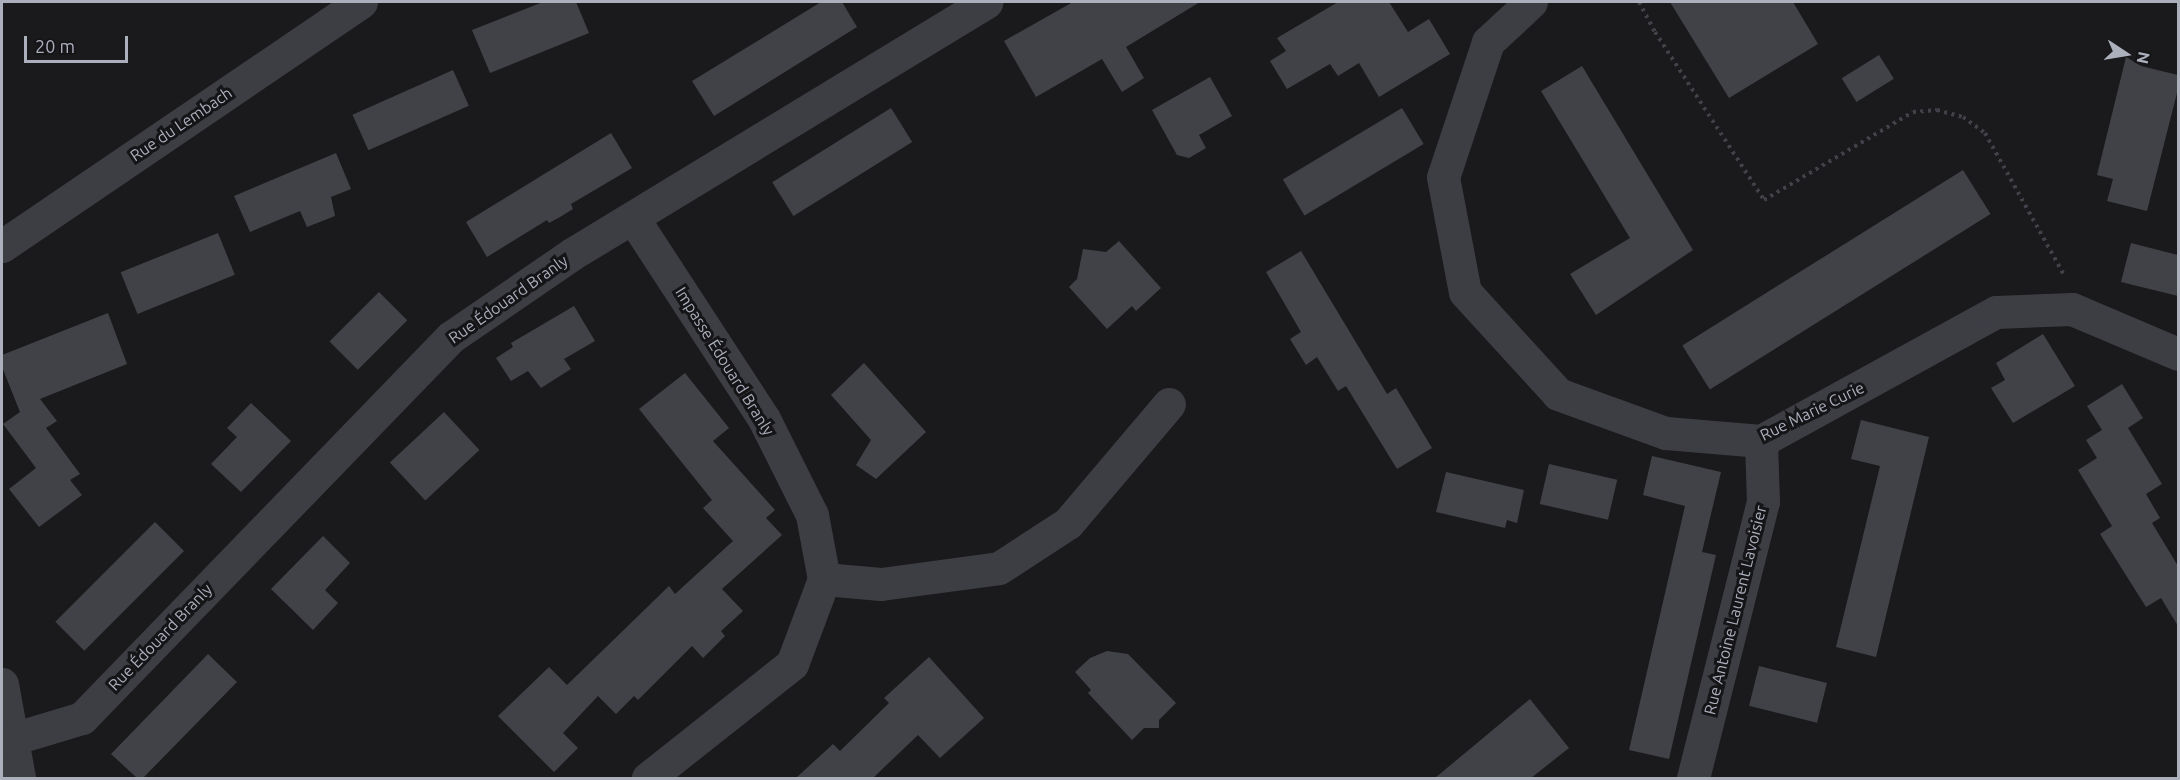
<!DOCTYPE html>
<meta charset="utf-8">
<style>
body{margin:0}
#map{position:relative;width:2180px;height:780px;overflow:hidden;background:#1a1a1c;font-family:Ubuntu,sans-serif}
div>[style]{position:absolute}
.building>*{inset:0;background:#414247;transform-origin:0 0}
.path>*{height:4px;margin-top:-2px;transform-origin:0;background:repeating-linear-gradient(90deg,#414249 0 3px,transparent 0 7.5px)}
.minor>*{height:33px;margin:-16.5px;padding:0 16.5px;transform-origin:16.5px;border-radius:16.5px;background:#3d3d44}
span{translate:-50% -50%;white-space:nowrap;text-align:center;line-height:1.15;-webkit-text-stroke:6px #151518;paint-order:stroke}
.street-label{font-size:16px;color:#acafbc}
.frame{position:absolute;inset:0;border:3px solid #acafbc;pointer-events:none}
.north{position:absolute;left:2096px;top:24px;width:60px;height:60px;-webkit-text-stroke:4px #151518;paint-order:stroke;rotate:102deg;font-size:16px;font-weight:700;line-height:24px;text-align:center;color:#acafbc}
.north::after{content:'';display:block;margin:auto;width:21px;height:27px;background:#acafbc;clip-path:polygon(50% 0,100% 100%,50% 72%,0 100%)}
.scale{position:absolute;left:24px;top:36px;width:104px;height:27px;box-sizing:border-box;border:3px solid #acafbc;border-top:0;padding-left:8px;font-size:18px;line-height:21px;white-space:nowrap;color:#acafbc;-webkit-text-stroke:4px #151518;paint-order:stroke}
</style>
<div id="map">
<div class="building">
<div style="clip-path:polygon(543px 2px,576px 2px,589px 33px,490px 73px,472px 30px)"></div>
<div style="clip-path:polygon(821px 2px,842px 2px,857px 27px,714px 116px,692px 81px)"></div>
<div style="clip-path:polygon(1073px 2px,1200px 2px,1126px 47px,1144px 78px,1122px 92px,1102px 59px,1036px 97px,1004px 41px)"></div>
<div style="clip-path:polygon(1338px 2px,1389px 2px,1408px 32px,1429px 19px,1450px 54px,1379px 97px,1359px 63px,1338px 76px,1330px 64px,1287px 89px,1270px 61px,1286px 51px,1277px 38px)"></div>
<div style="clip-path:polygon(1670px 2px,1793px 2px,1818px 44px,1729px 98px)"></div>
<div style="left:1879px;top:55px;width:28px;height:44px;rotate:58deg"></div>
<div style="clip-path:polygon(2126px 57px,2141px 66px,2178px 75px,2178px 89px,2147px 211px,2107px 201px,2113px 179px,2097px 175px)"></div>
<div style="clip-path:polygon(1582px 66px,1693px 250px,1596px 315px,1570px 274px,1630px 238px,1541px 91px)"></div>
<div style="left:453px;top:70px;width:39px;height:110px;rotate:66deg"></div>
<div style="clip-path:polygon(1210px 77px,1232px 116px,1199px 135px,1206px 148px,1189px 158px,1177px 155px,1152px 110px)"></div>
<div style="left:891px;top:108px;width:40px;height:140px;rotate:58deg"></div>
<div style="left:1402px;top:108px;width:42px;height:139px;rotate:59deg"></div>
<div style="clip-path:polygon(611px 133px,632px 168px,571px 204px,573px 209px,560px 217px,549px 223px,547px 220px,487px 257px,466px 222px)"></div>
<div style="clip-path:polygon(336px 153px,351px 189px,331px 197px,335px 216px,307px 227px,300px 211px,250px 232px,234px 196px)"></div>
<div style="left:1963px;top:170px;width:52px;height:331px;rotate:58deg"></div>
<div style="left:218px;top:233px;width:45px;height:105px;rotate:68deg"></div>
<div style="clip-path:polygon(1119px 241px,1161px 288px,1136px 311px,1132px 306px,1107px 329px,1069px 287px,1077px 279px,1083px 249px,1106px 252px)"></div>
<div style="clip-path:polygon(2131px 243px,2178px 255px,2178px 296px,2121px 282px)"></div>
<div style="clip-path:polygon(1301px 251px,1387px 394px,1396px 388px,1432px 448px,1397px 469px,1346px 386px,1338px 391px,1317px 357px,1306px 365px,1290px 339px,1301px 332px,1266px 272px)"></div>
<div style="left:379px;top:292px;width:40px;height:70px;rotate:45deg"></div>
<div style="clip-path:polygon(574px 306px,595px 341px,564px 359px,571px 369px,541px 388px,528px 371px,511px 381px,496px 358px,513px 347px,511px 343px)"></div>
<div style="clip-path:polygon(108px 313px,127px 364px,40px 399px,57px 421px,46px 428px,80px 474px,70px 480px,82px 495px,39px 527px,9px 489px,36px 468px,3px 424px,20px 412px,2px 367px,2px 355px)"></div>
<div style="clip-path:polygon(2043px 334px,2075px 386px,2013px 423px,1991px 388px,2005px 380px,1996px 363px)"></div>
<div style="clip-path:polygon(864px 363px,926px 432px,876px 479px,856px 465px,871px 440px,831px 395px)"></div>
<div style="clip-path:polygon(685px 373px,729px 428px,713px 441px,775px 510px,766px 518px,782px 535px,722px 589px,743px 611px,721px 631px,725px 636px,703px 658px,692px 646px,638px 700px,634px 696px,616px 714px,598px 696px,563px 733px,578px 748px,554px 772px,498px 716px,549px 667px,567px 685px,669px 586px,675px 594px,733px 541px,703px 508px,712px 500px,639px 409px)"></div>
<div style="clip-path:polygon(2122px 384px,2143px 418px,2128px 428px,2162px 484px,2146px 494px,2160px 518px,2152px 523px,2178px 566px,2178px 626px,2161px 598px,2146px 607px,2100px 534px,2112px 526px,2078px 470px,2097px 458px,2086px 440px,2102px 430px,2087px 406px)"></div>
<div style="clip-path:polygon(251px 403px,291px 441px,241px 492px,211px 464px,237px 437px,227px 428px)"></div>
<div style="left:444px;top:412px;width:52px;height:74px;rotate:47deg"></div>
<div style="clip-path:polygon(1861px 420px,1929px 437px,1876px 657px,1836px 647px,1880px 466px,1851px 459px)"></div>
<div style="clip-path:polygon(1652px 456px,1721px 472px,1702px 552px,1716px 555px,1669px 759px,1629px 750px,1685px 506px,1643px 495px)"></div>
<div style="left:1549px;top:464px;width:70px;height:41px;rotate:13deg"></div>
<div style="clip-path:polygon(1446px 472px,1524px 490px,1517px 523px,1507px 520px,1505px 528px,1436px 512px)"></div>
<div style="left:155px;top:522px;width:41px;height:141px;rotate:45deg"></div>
<div style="clip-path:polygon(323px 536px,350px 563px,325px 590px,338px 603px,313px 630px,271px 589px)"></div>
<div style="clip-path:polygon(1107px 651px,1128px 654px,1176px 703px,1159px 720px,1159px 728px,1144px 728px,1132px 740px,1088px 693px,1091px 690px,1075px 672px,1090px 658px)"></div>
<div style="clip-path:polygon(208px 654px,237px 682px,143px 778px,137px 778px,111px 754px)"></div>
<div style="clip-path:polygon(929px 657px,984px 718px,940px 758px,918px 735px,873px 778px,796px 778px,833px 744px,840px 751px,889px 703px,884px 698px)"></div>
<div style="left:1759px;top:666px;width:70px;height:41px;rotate:14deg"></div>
<div style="clip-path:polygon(1530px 699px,1569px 748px,1531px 778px,1435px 778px)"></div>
</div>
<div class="path">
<div style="left:1639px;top:2px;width:34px;rotate:62deg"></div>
<div style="left:1655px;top:32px;width:200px;rotate:57deg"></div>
<div style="left:1764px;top:200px;width:173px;rotate:-30.6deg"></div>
<div style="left:1913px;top:112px;width:24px;rotate:-5deg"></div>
<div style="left:1937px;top:110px;width:27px;rotate:15deg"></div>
<div style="left:1963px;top:117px;width:27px;rotate:36deg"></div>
<div style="left:1985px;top:133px;width:162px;rotate:60.9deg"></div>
</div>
<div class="minor">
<div style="left:1531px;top:2px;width:59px;rotate:137.1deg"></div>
<div style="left:1488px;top:42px;width:142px;rotate:108.4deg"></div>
<div style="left:1443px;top:177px;width:117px;rotate:79.2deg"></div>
<div style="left:1465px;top:292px;width:138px;rotate:47.6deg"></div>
<div style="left:1558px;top:394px;width:115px;rotate:19.9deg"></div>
<div style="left:1666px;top:433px;width:95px;rotate:4.8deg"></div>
<div style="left:1761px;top:441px;width:268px;rotate:-28.8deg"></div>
<div style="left:1996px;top:312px;width:76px;rotate:-2.3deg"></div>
<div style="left:2072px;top:309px;width:115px;rotate:23deg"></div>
<div style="left:633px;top:218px;width:240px;rotate:56.9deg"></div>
<div style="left:764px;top:419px;width:107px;rotate:63.4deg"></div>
<div style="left:812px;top:515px;width:65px;rotate:79.4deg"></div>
<div style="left:824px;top:579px;width:91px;rotate:110.6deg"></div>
<div style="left:792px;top:664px;width:184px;rotate:141.6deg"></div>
<div style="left:2px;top:246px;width:434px;rotate:-34.2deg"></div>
<div style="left:824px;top:579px;width:57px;rotate:5deg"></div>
<div style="left:881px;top:584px;width:119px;rotate:-7.7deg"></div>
<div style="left:999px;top:568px;width:82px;rotate:-33.1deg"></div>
<div style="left:1068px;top:523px;width:156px;rotate:-49.7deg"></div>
<div style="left:2px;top:684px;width:96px;rotate:79.7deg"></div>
<div style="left:12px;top:739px;width:73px;rotate:-16.7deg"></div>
<div style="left:82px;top:718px;width:530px;rotate:-45.92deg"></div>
<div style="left:451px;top:337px;width:147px;rotate:-34.4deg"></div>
<div style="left:572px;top:254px;width:485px;rotate:-31.3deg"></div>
<div style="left:1693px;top:778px;width:285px;rotate:-75.8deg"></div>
<div style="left:1763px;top:502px;width:61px;rotate:-91.9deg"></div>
</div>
<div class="street-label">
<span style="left:181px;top:124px;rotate:-34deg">Rue du Lembach</span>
<span style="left:508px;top:299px;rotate:-35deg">Rue Édouard Branly</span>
<span style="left:725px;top:361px;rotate:58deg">Impasse Édouard Branly</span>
<span style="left:1812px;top:411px;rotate:-26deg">Rue Marie Curie</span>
<span style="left:1735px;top:610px;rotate:-76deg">Rue Antoine Laurent Lavoisier</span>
<span style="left:160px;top:637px;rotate:-46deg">Rue Édouard Branly</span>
</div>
<div class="frame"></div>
<div class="north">N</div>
<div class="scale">20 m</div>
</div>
